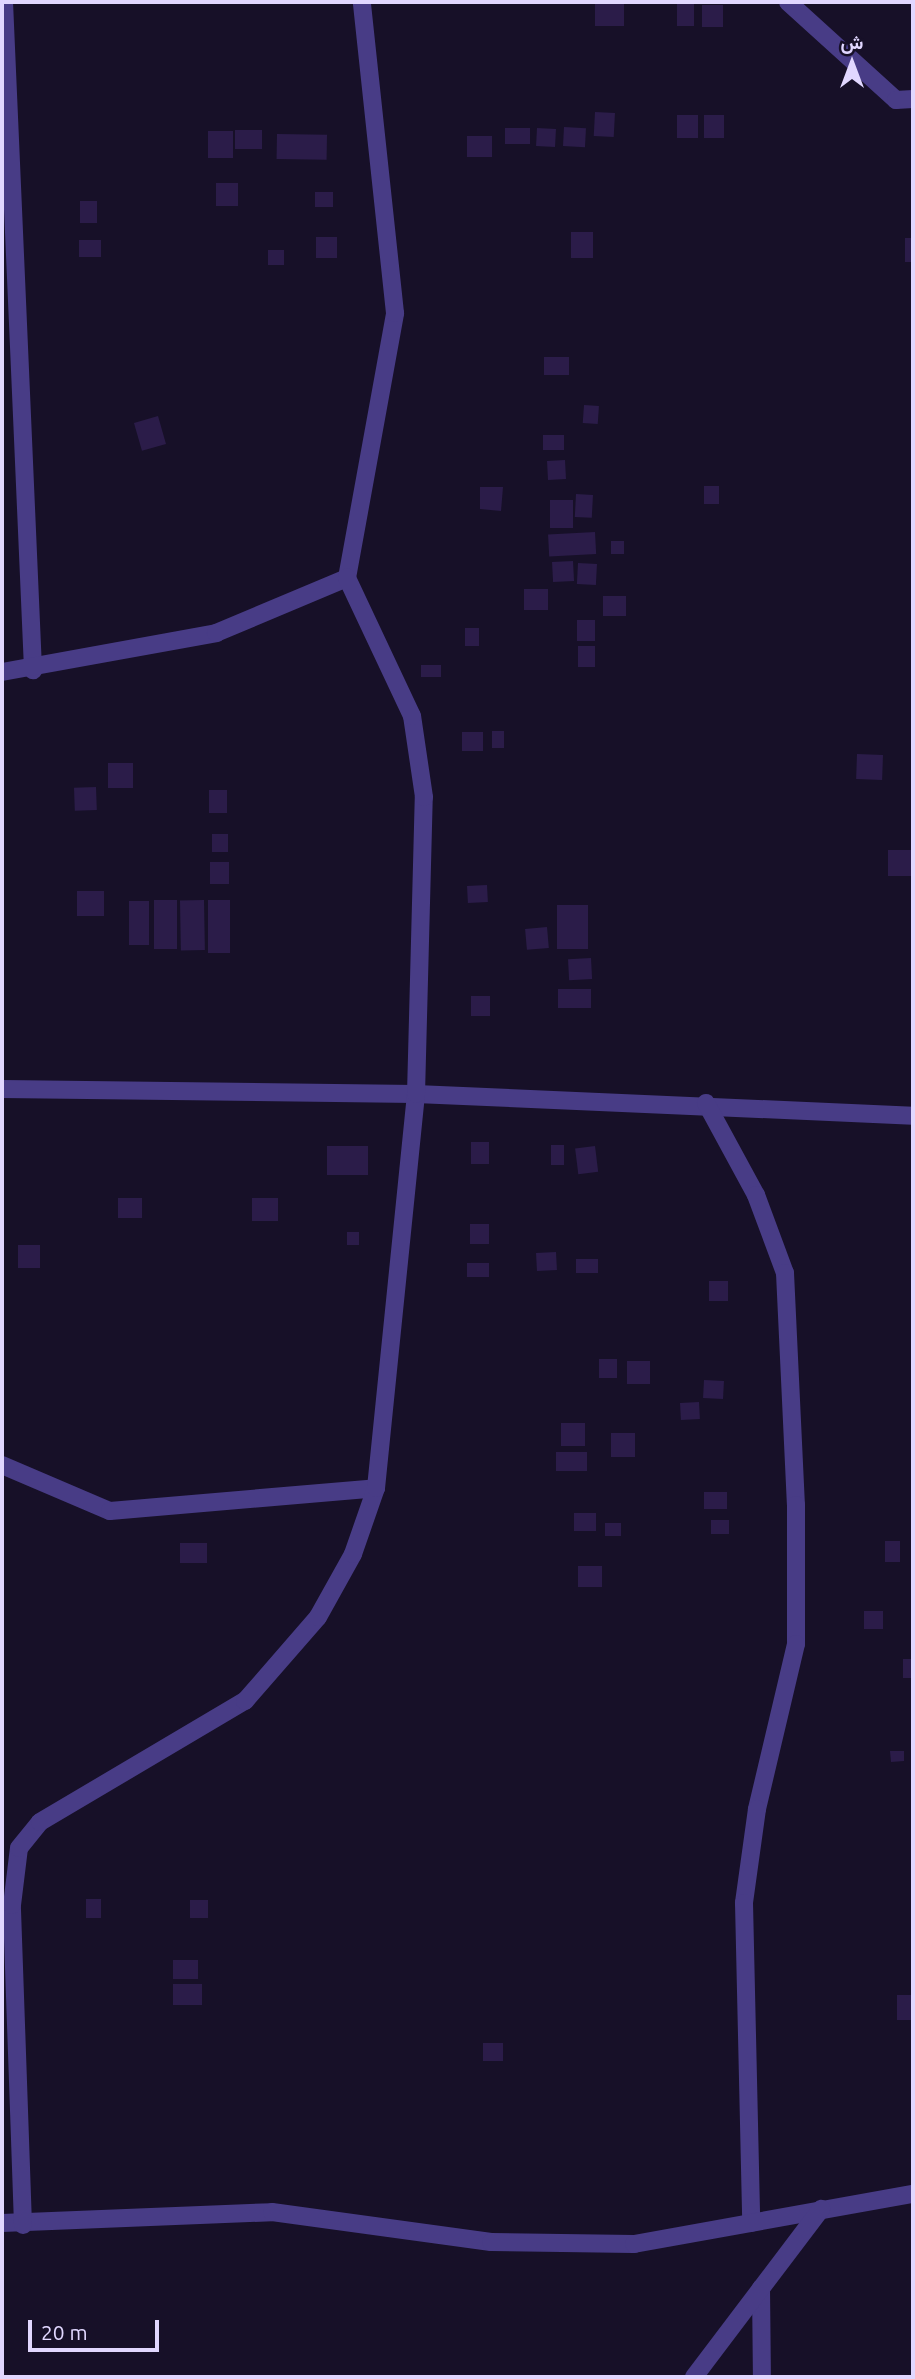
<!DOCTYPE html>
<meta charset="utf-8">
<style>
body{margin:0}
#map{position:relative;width:915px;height:2379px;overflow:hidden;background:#171028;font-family:Ubuntu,Vazirmatn,sans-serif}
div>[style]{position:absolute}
.building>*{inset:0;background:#2b1c49;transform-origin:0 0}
.minor>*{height:18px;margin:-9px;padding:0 9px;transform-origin:9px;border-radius:9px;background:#483c86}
span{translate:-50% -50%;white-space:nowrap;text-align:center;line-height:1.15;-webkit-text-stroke:5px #171028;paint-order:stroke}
.frame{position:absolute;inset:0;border:4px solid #e1d7ff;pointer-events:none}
.north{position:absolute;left:817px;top:28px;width:70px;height:70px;-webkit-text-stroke:5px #171028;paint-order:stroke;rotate:0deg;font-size:19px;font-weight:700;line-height:28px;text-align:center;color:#e1d7ff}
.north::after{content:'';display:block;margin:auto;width:24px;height:32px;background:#e1d7ff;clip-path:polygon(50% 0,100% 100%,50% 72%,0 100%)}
.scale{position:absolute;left:28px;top:2320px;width:131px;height:32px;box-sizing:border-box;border:4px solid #e1d7ff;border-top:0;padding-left:9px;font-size:21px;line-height:24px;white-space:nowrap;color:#e1d7ff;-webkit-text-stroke:5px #171028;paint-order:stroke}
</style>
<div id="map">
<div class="building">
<div style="left:595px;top:2px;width:29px;height:24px"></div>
<div style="left:677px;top:3px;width:17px;height:23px"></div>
<div style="left:723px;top:5px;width:22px;height:21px;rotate:90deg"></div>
<div style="left:595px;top:112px;width:20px;height:24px;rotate:3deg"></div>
<div style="left:677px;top:115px;width:21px;height:23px"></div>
<div style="left:704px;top:115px;width:20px;height:23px"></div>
<div style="left:564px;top:127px;width:22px;height:19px;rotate:3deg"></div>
<div style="left:505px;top:128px;width:25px;height:16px"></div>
<div style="left:537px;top:128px;width:19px;height:18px;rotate:3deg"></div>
<div style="left:235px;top:130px;width:27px;height:19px"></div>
<div style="left:208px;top:131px;width:25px;height:27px"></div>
<div style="left:277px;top:134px;width:50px;height:25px;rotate:1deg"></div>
<div style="left:467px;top:136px;width:25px;height:21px"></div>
<div style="left:216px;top:183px;width:22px;height:23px"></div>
<div style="left:315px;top:192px;width:18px;height:15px"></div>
<div style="left:80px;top:201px;width:17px;height:22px"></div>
<div style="left:571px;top:232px;width:22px;height:26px"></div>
<div style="left:316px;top:237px;width:21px;height:21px"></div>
<div style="left:905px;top:238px;width:8px;height:24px"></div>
<div style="left:79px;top:240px;width:22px;height:17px"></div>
<div style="left:268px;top:250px;width:16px;height:15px"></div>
<div style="left:544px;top:357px;width:25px;height:18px"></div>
<div style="left:584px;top:405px;width:15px;height:18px;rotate:4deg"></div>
<div style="left:158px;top:416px;width:29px;height:25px;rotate:74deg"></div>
<div style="left:543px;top:435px;width:21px;height:15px"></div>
<div style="left:565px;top:460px;width:19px;height:18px;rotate:87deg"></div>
<div style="left:704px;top:486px;width:15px;height:18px"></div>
<div style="clip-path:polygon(480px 487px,503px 487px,501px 511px,480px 509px)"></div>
<div style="left:576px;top:494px;width:17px;height:23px;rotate:3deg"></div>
<div style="left:550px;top:500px;width:23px;height:28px"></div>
<div style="left:595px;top:532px;width:22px;height:47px;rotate:87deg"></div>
<div style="left:611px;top:541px;width:13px;height:13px"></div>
<div style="left:573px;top:561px;width:20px;height:21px;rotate:87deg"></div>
<div style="left:578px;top:563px;width:19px;height:21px;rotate:3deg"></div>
<div style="left:524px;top:589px;width:24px;height:21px"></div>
<div style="left:603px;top:596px;width:23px;height:20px"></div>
<div style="left:577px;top:620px;width:18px;height:21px"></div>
<div style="left:465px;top:628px;width:14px;height:18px"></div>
<div style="left:578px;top:646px;width:17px;height:21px"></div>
<div style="left:421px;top:665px;width:20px;height:12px"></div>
<div style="left:492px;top:731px;width:12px;height:17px"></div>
<div style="left:462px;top:732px;width:21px;height:19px"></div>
<div style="left:857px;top:754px;width:26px;height:25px;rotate:2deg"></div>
<div style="left:133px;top:763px;width:25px;height:25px;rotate:90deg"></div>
<div style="left:96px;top:787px;width:23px;height:22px;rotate:88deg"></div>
<div style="left:227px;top:790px;width:23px;height:18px;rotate:90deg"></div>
<div style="left:212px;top:834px;width:16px;height:18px"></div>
<div style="left:913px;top:850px;width:26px;height:25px;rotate:90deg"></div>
<div style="left:210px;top:862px;width:19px;height:22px"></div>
<div style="left:487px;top:885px;width:17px;height:20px;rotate:87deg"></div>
<div style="left:77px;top:891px;width:27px;height:25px"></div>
<div style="left:154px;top:900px;width:23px;height:49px"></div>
<div style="left:204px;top:900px;width:50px;height:24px;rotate:89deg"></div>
<div style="left:208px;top:900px;width:22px;height:53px"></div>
<div style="left:129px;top:901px;width:20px;height:44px"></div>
<div style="left:557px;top:905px;width:31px;height:44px"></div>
<div style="left:547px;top:927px;width:21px;height:22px;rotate:85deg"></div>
<div style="left:591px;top:958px;width:21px;height:23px;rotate:87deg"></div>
<div style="left:558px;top:989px;width:33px;height:19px"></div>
<div style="left:471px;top:996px;width:19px;height:20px"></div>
<div style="left:489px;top:1142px;width:22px;height:18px;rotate:90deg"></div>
<div style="left:551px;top:1145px;width:13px;height:20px"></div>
<div style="left:327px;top:1146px;width:41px;height:29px"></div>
<div style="left:595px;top:1146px;width:26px;height:20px;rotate:83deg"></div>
<div style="left:118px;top:1198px;width:24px;height:20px"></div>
<div style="left:252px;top:1198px;width:26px;height:23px"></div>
<div style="left:470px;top:1224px;width:19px;height:20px"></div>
<div style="left:347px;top:1232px;width:12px;height:13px"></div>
<div style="left:18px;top:1245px;width:22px;height:23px"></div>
<div style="left:556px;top:1252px;width:18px;height:20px;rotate:87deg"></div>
<div style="left:598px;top:1259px;width:14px;height:22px;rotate:90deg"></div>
<div style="left:467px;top:1263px;width:22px;height:14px"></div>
<div style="left:709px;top:1281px;width:19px;height:20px"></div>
<div style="left:599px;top:1359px;width:18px;height:19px"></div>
<div style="left:627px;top:1361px;width:23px;height:23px"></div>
<div style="left:704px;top:1380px;width:20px;height:18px;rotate:3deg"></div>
<div style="left:699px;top:1402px;width:17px;height:19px;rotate:87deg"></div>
<div style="left:561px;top:1423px;width:24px;height:23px"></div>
<div style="left:611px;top:1433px;width:24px;height:24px"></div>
<div style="left:556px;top:1452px;width:31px;height:19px"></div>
<div style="left:704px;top:1492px;width:23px;height:17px"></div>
<div style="left:574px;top:1513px;width:22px;height:18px"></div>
<div style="left:711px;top:1520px;width:18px;height:14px"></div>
<div style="left:605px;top:1523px;width:16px;height:13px"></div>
<div style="left:885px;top:1541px;width:15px;height:21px"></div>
<div style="left:180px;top:1543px;width:27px;height:20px"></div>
<div style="left:578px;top:1566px;width:24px;height:21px"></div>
<div style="left:864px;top:1611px;width:19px;height:18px"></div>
<div style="left:903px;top:1659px;width:10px;height:19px"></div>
<div style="clip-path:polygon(890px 1751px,904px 1751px,904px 1761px,891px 1762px)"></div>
<div style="left:86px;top:1899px;width:15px;height:19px"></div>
<div style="left:190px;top:1900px;width:18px;height:18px"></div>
<div style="left:173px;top:1960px;width:25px;height:19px"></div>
<div style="left:173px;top:1984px;width:29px;height:21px"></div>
<div style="left:897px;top:1995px;width:16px;height:25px"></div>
<div style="left:483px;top:2043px;width:20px;height:18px"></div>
</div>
<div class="minor">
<div style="left:4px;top:2px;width:669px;rotate:87.51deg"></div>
<div style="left:788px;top:2px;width:146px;rotate:42.2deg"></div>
<div style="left:896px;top:100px;width:17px;rotate:-3deg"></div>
<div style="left:2px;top:672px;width:218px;rotate:-10.3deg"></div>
<div style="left:216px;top:633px;width:142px;rotate:-22.8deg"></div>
<div style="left:347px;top:578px;width:269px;rotate:-79.7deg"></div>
<div style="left:395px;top:313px;width:313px;rotate:-96.1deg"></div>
<div style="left:2px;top:1089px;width:414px;rotate:0.7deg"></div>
<div style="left:416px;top:1094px;width:497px;rotate:2.5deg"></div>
<div style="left:706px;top:1103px;width:105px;rotate:61.5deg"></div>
<div style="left:756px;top:1195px;width:83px;rotate:69.6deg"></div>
<div style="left:785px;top:1273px;width:232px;rotate:87.3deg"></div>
<div style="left:796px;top:1505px;width:139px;rotate:90deg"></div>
<div style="left:796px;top:1644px;width:170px;rotate:103.3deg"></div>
<div style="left:757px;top:1809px;width:95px;rotate:97.9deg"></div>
<div style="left:744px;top:1903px;width:320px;rotate:88.7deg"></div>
<div style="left:2px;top:1465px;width:117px;rotate:23.1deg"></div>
<div style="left:110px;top:1511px;width:267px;rotate:-4.9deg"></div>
<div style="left:2px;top:2223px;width:270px;rotate:-2.3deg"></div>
<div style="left:272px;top:2212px;width:221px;rotate:7.8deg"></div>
<div style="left:491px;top:2242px;width:143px;rotate:0.8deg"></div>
<div style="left:634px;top:2244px;width:283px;rotate:-10.2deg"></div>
<div style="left:23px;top:2225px;width:320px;rotate:-92deg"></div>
<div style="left:12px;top:1905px;width:57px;rotate:-83deg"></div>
<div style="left:19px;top:1848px;width:33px;rotate:-51deg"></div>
<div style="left:40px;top:1822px;width:238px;rotate:-30.6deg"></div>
<div style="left:245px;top:1701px;width:111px;rotate:-49deg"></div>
<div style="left:318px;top:1617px;width:72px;rotate:-60.9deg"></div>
<div style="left:353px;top:1554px;width:70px;rotate:-70.8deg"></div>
<div style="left:376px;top:1488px;width:396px;rotate:-84.2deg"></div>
<div style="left:416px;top:1094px;width:297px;rotate:-88.5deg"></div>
<div style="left:424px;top:797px;width:82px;rotate:-98.4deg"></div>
<div style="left:412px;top:716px;width:153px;rotate:-115.2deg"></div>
<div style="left:761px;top:2288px;width:89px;rotate:89.4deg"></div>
<div style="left:694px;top:2377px;width:211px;rotate:-52.9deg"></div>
</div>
<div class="frame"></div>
<div class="north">ش</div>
<div class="scale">20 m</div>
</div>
